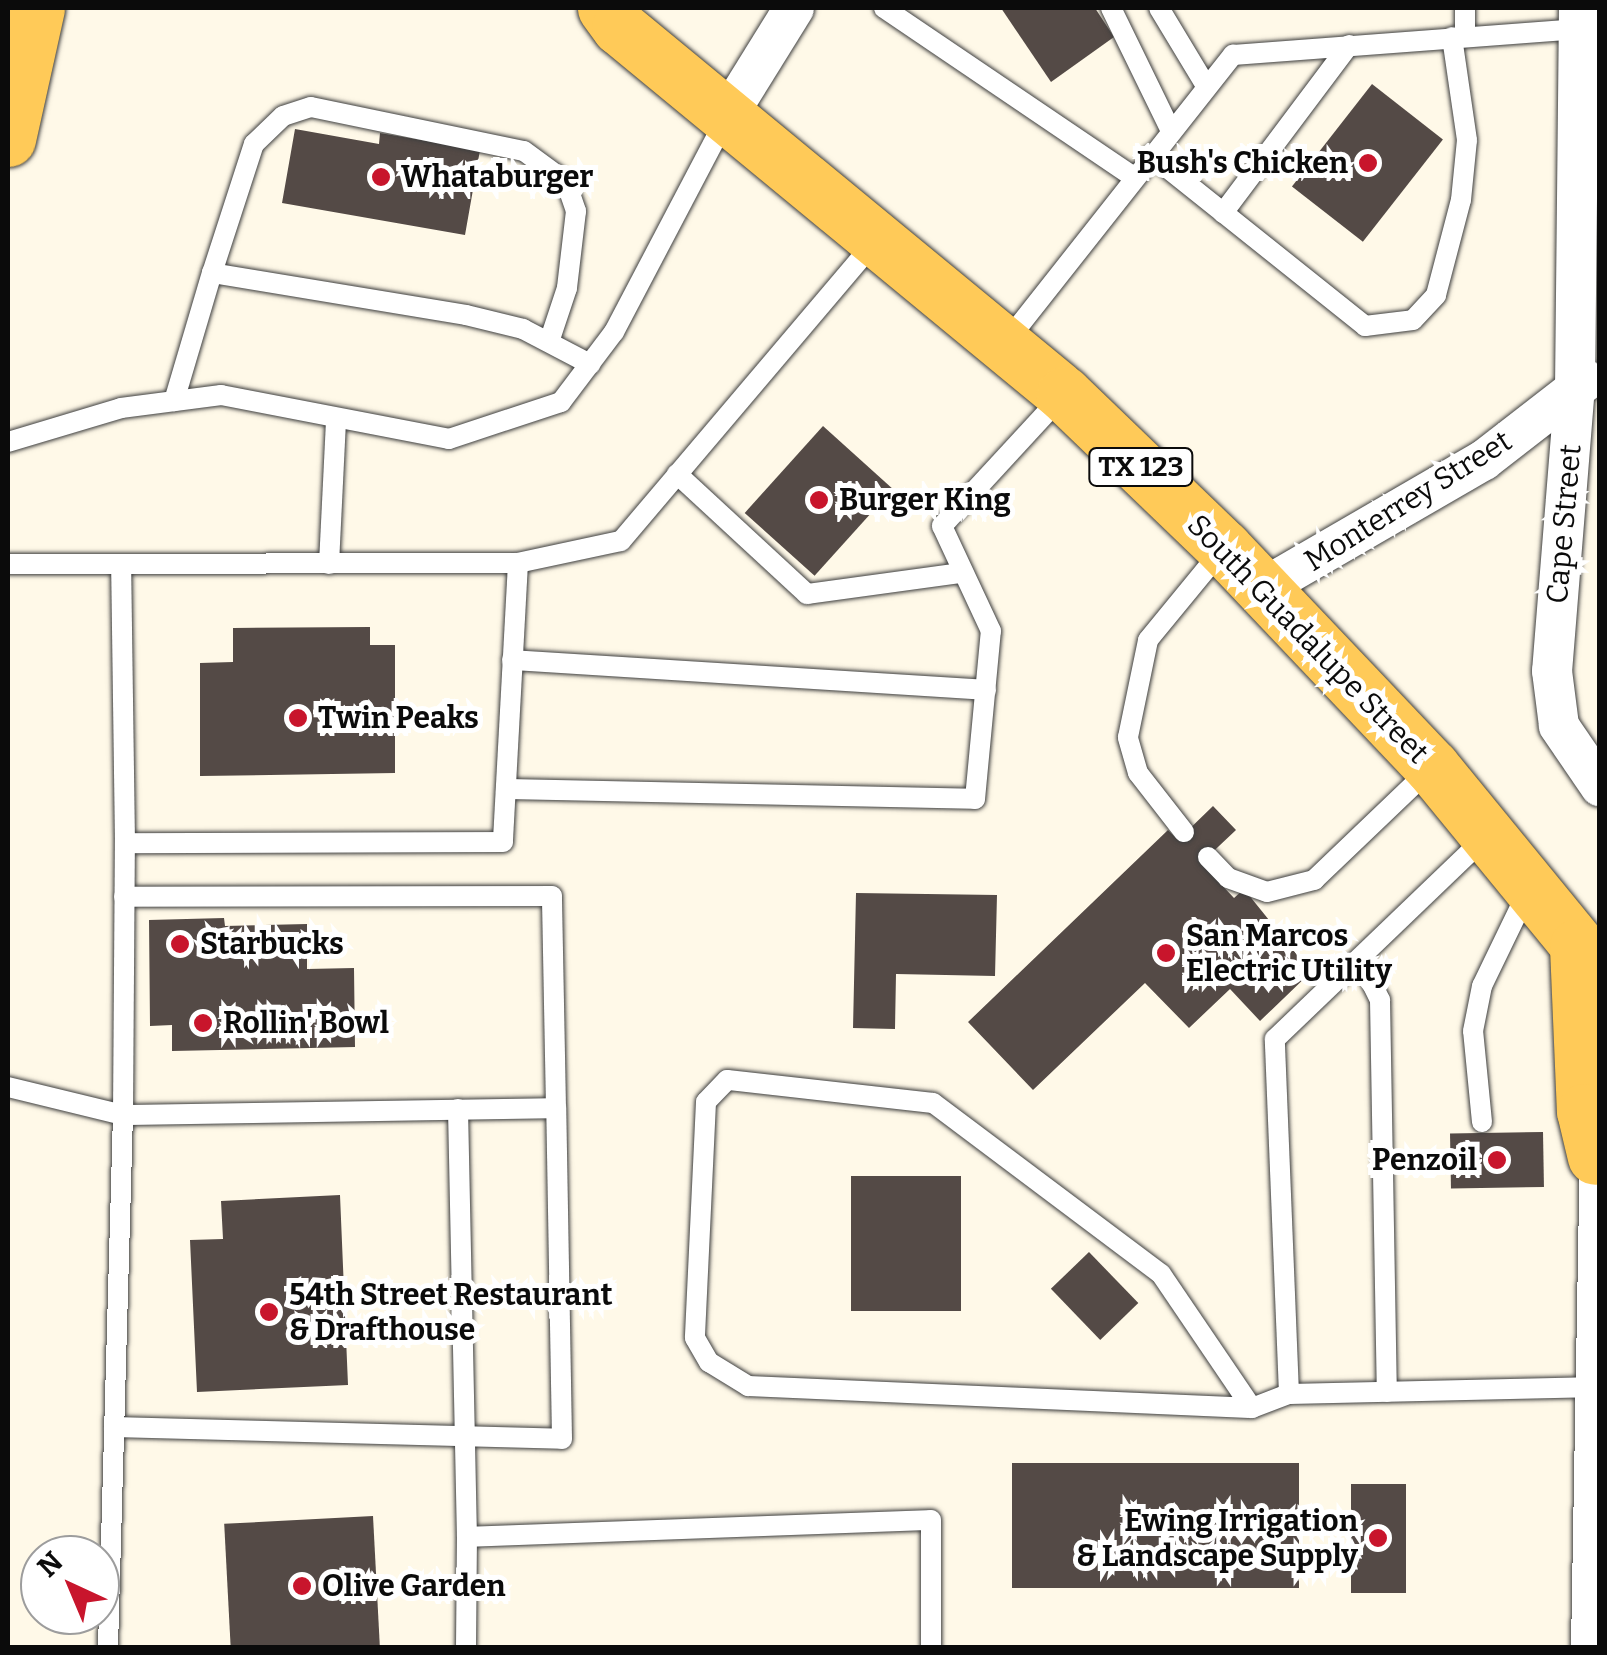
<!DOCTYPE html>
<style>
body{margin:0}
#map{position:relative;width:1607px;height:1655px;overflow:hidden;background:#fff9e8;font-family:Bitter,serif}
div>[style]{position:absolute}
.building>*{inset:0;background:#544a46;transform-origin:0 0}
.roads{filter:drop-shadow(0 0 2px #3e3e3e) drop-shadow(0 0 2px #3e3e3e)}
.lane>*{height:20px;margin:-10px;padding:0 10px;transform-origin:10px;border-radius:10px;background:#fff}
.street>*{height:40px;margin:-20px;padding:0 20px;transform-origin:20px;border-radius:20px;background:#fff}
.primary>*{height:55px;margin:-27.5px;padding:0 27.5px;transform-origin:27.5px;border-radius:27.5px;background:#ffca58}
.dots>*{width:28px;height:28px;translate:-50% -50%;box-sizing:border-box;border:5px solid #fff;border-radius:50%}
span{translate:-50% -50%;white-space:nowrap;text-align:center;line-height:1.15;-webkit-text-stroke:10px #fff;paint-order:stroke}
.shield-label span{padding:2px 8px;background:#fff;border:2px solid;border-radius:8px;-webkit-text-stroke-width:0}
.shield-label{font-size:28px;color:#0b0b0b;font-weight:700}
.poi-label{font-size:30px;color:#0b0b0b;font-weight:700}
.right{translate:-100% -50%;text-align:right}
.left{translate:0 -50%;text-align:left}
.street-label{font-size:30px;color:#0b0b0b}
.frame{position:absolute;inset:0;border:10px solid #0b0b0b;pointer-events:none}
.north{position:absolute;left:20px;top:1535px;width:100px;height:100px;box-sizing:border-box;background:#fff;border:2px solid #9d9d9d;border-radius:50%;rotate:316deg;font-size:28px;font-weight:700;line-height:40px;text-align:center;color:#0b0b0b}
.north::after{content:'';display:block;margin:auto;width:35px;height:45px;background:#c8152c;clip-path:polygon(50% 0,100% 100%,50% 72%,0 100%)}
</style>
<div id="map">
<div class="building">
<div style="clip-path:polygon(1001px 8px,1095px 8px,1114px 37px,1051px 82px)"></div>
<div style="left:1372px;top:84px;width:90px;height:130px;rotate:38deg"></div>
<div style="clip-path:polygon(295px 129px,379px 144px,380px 133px,480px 150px,465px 235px,282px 203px)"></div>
<div style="left:823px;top:426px;width:94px;height:117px;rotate:42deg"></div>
<div style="clip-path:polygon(370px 627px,370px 645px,395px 645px,395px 773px,200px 776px,200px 663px,233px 662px,233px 628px)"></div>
<div style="clip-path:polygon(1213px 806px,1236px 830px,1201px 863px,1234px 898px,1244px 889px,1311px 972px,1260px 1021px,1230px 989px,1189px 1028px,1145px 983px,1033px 1090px,968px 1022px,1168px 830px,1178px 840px)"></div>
<div style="clip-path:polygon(856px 893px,997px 895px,995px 976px,896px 974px,895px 1029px,853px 1028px)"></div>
<div style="clip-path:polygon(224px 918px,225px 926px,307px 924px,307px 969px,354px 968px,355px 1047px,172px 1051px,172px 1025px,150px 1026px,149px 920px)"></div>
<div style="left:1543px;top:1132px;width:55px;height:93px;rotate:89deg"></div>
<div style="left:851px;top:1176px;width:110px;height:135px"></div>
<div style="clip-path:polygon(340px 1195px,348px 1385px,197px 1392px,190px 1240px,223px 1239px,221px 1201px)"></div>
<div style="left:1089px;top:1252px;width:71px;height:53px;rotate:46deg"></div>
<div style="left:1299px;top:1463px;width:125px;height:287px;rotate:90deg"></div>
<div style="left:1351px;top:1484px;width:55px;height:109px"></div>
<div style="left:373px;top:1516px;width:132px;height:149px;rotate:87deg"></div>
</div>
<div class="roads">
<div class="lane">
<div style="left:884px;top:8px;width:303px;rotate:34.1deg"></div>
<div style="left:1111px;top:8px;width:132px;rotate:64deg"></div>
<div style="left:1159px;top:8px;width:91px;rotate:58.9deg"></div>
<div style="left:1465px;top:8px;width:28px;rotate:90deg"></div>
<div style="left:1151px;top:155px;width:274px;rotate:38.6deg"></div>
<div style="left:1365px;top:326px;width:48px;rotate:-7.1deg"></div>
<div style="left:1413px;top:320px;width:34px;rotate:-47deg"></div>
<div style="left:1436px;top:295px;width:98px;rotate:-75.3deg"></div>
<div style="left:1461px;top:200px;width:60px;rotate:-84.3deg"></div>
<div style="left:1467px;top:140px;width:104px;rotate:-98.3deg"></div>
<div style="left:1223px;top:213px;width:210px;rotate:-53.1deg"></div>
<div style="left:212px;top:273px;width:136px;rotate:-72deg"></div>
<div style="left:254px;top:144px;width:40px;rotate:-44deg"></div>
<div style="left:283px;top:116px;width:29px;rotate:-18deg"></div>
<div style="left:311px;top:107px;width:217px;rotate:11.7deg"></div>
<div style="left:524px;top:151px;width:52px;rotate:36.4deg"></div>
<div style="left:566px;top:182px;width:31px;rotate:71deg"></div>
<div style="left:576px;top:211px;width:78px;rotate:96.7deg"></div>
<div style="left:567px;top:288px;width:57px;rotate:108.4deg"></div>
<div style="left:1007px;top:341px;width:365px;rotate:-51.7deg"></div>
<div style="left:1233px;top:55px;width:347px;rotate:-4.3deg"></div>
<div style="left:174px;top:401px;width:134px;rotate:-73.5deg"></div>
<div style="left:212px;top:273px;width:257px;rotate:9.4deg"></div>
<div style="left:466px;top:315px;width:59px;rotate:13.8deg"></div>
<div style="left:523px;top:329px;width:76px;rotate:27.6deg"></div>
<div style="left:8px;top:442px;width:118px;rotate:-16.7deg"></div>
<div style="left:121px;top:408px;width:101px;rotate:-7.4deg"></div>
<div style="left:221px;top:395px;width:232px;rotate:10.9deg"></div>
<div style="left:449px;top:439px;width:118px;rotate:-18.3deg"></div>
<div style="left:561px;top:402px;width:88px;rotate:-52.9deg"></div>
<div style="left:614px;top:332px;width:241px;rotate:-62.3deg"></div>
<div style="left:677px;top:474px;width:177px;rotate:42.7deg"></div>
<div style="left:807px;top:594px;width:155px;rotate:-7.8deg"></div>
<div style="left:518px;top:563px;width:105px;rotate:-12.1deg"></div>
<div style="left:621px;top:541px;width:393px;rotate:-49.7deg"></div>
<div style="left:8px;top:564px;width:510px;rotate:-0.11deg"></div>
<div style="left:518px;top:563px;width:279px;rotate:93.1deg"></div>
<div style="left:503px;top:842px;width:378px;rotate:179.8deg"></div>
<div style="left:125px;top:843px;width:278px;rotate:-90.8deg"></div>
<div style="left:329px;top:564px;width:143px;rotate:-87.2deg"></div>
<div style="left:512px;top:660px;width:475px;rotate:3.6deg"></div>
<div style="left:506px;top:789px;width:469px;rotate:1.2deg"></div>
<div style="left:975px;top:799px;width:169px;rotate:-84.6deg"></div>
<div style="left:991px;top:631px;width:116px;rotate:-115deg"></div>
<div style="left:942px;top:526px;width:178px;rotate:-47.3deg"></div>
<div style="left:1184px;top:832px;width:75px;rotate:-127.9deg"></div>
<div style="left:1138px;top:773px;width:37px;rotate:-106deg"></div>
<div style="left:1128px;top:737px;width:99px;rotate:-78.3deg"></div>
<div style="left:1148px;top:640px;width:115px;rotate:-50.6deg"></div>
<div style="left:1208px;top:857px;width:29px;rotate:46deg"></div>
<div style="left:1228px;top:878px;width:41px;rotate:19.7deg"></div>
<div style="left:1267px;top:892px;width:49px;rotate:-14.3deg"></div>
<div style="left:1314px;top:880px;width:161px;rotate:-43.7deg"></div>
<div style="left:1360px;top:959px;width:46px;rotate:64deg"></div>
<div style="left:1380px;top:1000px;width:392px;rotate:89deg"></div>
<div style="left:8px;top:1087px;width:118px;rotate:13.7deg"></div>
<div style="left:123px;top:1115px;width:272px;rotate:-89.6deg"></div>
<div style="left:458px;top:1109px;width:428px;rotate:88.8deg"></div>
<div style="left:1482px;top:1122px;width:91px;rotate:-95.6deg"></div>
<div style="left:1473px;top:1031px;width:46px;rotate:-78.7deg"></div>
<div style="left:1482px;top:986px;width:106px;rotate:-64.2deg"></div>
<div style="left:1289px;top:1394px;width:355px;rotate:-92.3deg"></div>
<div style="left:1275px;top:1039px;width:292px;rotate:-43.8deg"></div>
<div style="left:1252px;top:1408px;width:162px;rotate:-124.2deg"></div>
<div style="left:1161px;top:1274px;width:285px;rotate:-143.1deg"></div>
<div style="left:933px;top:1103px;width:207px;rotate:-173.6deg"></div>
<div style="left:727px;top:1080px;width:30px;rotate:134deg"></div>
<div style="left:706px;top:1102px;width:236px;rotate:92.7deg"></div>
<div style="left:695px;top:1338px;width:28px;rotate:60deg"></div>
<div style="left:709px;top:1362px;width:46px;rotate:31.6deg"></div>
<div style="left:748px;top:1386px;width:504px;rotate:2.5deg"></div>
<div style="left:1252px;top:1408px;width:40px;rotate:-21deg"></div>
<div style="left:1289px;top:1394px;width:310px;rotate:-1.3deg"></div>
<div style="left:114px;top:1427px;width:448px;rotate:1.5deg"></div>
<div style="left:562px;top:1439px;width:331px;rotate:-91deg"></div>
<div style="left:108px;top:1648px;width:533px;rotate:-88.39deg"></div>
<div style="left:123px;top:1115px;width:433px;rotate:-0.9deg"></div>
<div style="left:556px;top:1108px;width:212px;rotate:-91.1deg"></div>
<div style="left:552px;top:896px;width:428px;rotate:179.9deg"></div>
<div style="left:466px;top:1648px;width:111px;rotate:-89.5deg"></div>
<div style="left:467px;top:1537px;width:464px;rotate:-2.1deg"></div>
<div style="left:931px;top:1520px;width:128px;rotate:90deg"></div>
</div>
<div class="street">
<div style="left:1579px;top:8px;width:378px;rotate:90.6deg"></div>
<div style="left:1575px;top:386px;width:286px;rotate:94.6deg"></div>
<div style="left:1552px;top:671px;width:55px;rotate:82.7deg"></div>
<div style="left:1559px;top:726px;width:73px;rotate:55.7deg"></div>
<div style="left:729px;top:113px;width:123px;rotate:-58.2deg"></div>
<div style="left:1263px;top:588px;width:255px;rotate:-30.1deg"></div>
<div style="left:1484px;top:460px;width:130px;rotate:-37.8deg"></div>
<div style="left:1591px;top:1648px;width:506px;rotate:-88.98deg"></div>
</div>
<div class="primary">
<div style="left:605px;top:8px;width:24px;rotate:54deg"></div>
<div style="left:619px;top:27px;width:577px;rotate:39.51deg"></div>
<div style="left:1064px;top:394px;width:222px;rotate:43.9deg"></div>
<div style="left:1224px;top:548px;width:302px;rotate:46.5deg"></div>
<div style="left:1432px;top:767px;width:265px;rotate:50.7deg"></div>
<div style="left:8px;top:139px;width:134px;rotate:-77.5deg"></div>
<div style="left:1577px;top:946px;width:165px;rotate:87.6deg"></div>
<div style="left:1584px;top:1111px;width:47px;rotate:76.6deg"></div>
</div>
</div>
<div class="dots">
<div style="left:1368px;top:163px;background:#c8152c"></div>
<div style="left:381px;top:177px;background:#c8152c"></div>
<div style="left:819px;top:500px;background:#c8152c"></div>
<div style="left:298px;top:718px;background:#c8152c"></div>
<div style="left:180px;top:944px;background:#c8152c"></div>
<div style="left:1166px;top:953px;background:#c8152c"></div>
<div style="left:203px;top:1023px;background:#c8152c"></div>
<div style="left:1497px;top:1160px;background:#c8152c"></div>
<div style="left:269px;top:1312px;background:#c8152c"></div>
<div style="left:1378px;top:1538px;background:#c8152c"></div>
<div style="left:302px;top:1586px;background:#c8152c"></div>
</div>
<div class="shield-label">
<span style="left:1141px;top:467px">TX 123</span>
</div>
<div class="poi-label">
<span class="right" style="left:1348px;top:163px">Bush's Chicken</span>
<span class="left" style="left:401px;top:177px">Whataburger</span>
<span class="left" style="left:839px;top:500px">Burger King</span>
<span class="left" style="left:318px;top:718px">Twin Peaks</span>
<span class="left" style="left:1186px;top:953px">San Marcos<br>Electric Utility</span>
<span class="left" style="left:200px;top:944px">Starbucks</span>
<span class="left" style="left:223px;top:1023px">Rollin' Bowl</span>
<span class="right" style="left:1477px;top:1160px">Penzoil</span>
<span class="left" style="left:289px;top:1312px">54th Street Restaurant<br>&amp; Drafthouse</span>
<span class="right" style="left:1358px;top:1538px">Ewing Irrigation<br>&amp; Landscape Supply</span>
<span class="left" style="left:322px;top:1586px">Olive Garden</span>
</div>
<div class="street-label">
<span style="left:1408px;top:501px;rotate:-32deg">Monterrey Street</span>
<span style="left:1564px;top:524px;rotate:-85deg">Cape Street</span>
<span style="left:1308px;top:639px;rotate:46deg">South Guadalupe Street</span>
</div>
<div class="frame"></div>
<div class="north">N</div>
</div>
